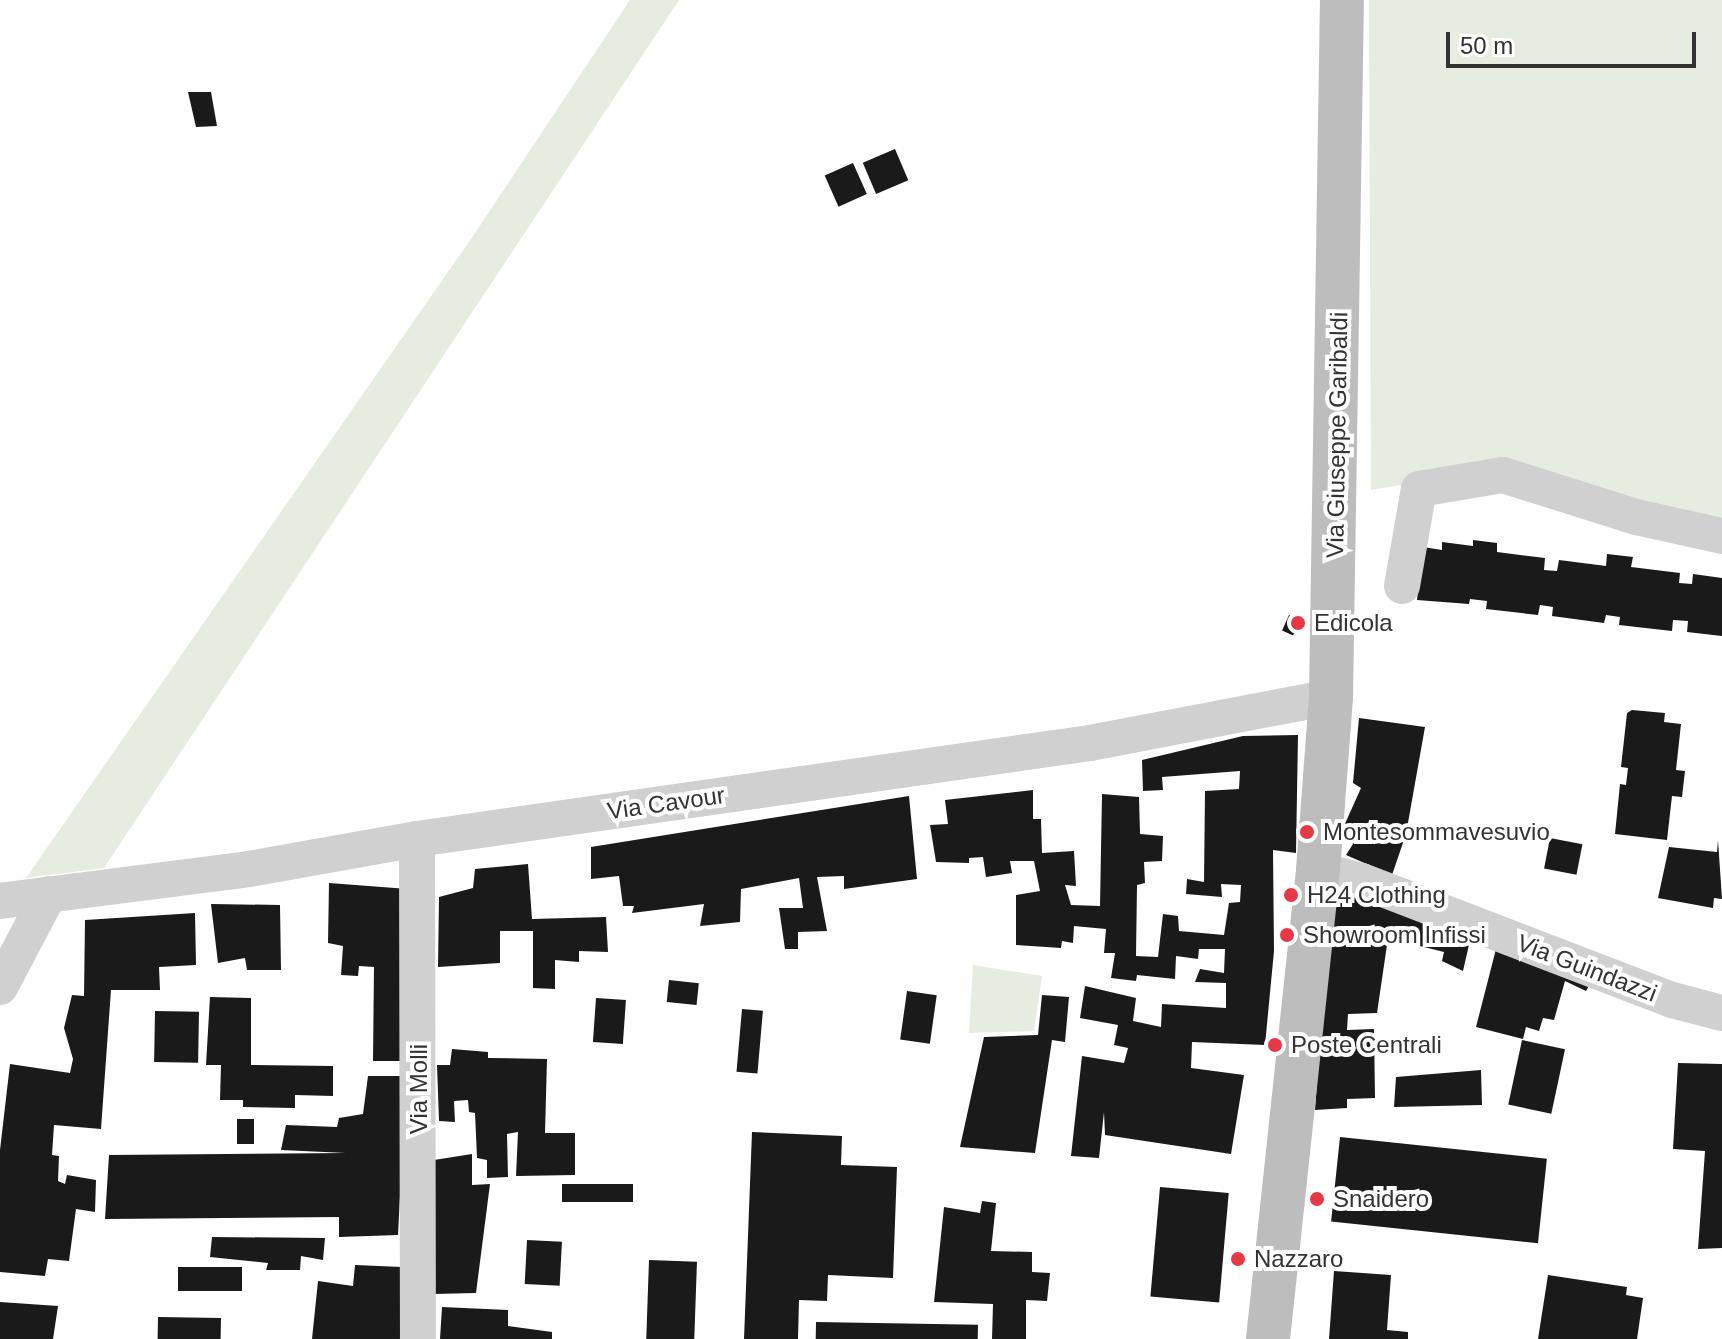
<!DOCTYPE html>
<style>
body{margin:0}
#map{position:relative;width:1722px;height:1339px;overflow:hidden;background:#fff;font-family:Helvetica,sans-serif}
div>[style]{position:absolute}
.green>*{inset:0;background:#e6ecdf}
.building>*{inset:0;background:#1a1a1a;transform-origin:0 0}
.minor>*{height:36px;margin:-18px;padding:0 18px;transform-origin:18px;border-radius:18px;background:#d0d0d0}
.secondary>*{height:44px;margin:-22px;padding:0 22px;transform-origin:22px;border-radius:22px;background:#bdbdbd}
.dots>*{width:22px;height:22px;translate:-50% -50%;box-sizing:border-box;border:4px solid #fff;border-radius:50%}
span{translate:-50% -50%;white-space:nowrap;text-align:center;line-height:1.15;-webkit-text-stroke:8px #fff;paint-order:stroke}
.street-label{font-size:24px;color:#333}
.poi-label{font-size:24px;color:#333}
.left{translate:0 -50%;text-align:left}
.scale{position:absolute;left:1446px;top:32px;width:250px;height:36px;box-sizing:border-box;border:4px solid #333;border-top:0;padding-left:10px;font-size:24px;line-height:28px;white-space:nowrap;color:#333;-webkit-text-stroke:6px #fff;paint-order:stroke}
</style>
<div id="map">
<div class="green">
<div style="clip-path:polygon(630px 0,679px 0,104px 868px,26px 878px,473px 236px)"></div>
<div style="clip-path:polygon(1369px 0,1722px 0,1722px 524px,1512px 467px,1371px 490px)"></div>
<div style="clip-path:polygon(973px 965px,1042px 976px,1034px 1031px,969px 1033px)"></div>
</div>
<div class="building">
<div style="clip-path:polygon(188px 92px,211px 92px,217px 126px,196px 127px)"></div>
<div style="left:895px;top:149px;width:34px;height:35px;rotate:67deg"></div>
<div style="left:853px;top:163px;width:34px;height:31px;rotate:66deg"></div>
<div style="clip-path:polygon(1473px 540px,1497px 543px,1497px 552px,1545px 558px,1544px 570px,1557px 571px,1559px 560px,1606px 566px,1607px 554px,1633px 557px,1631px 567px,1680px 573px,1679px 583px,1692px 584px,1693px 574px,1722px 578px,1722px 636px,1687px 632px,1688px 621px,1673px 620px,1672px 631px,1619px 625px,1620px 617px,1606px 615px,1604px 623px,1552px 616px,1553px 607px,1540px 605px,1538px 615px,1486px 609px,1487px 601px,1470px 599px,1469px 604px,1417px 600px,1423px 547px,1442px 550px,1442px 542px,1473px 546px)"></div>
<div style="left:1289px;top:615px;width:12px;height:17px;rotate:24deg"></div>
<div style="clip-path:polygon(1632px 710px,1665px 713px,1664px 722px,1681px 724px,1676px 770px,1685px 771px,1682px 797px,1672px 796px,1667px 840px,1615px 834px,1620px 784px,1626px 785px,1628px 768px,1621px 767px,1627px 713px)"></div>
<div style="clip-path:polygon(1359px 718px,1425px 727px,1406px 834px,1392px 875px,1346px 855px,1353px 844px,1339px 837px,1361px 788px,1353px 783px)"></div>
<div style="clip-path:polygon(1298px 735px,1296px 853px,1273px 850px,1274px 951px,1265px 1045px,1192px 1042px,1191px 1068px,1244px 1075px,1231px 1154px,1105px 1135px,1104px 1112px,1099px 1158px,1071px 1156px,1082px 1056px,1124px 1063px,1128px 1048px,1114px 1045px,1118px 1025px,1080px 1018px,1085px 986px,1136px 998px,1133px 1021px,1161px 1027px,1162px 1004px,1226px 1008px,1226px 983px,1195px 982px,1200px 969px,1224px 973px,1225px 949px,1199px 949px,1198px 959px,1176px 956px,1175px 979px,1137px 975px,1136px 981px,1111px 978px,1115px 953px,1104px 953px,1106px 929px,1074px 926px,1073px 943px,1062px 941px,1061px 948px,1016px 945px,1016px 895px,1040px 891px,1034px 861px,1010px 861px,1012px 873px,986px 877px,983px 857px,969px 858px,969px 863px,936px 862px,930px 825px,948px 824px,945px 800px,1033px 790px,1033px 819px,1041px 819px,1042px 853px,1074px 851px,1076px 886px,1065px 885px,1071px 905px,1100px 906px,1102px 794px,1139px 797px,1140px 834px,1163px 836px,1162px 861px,1144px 862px,1145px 883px,1137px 885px,1136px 956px,1158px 957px,1163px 914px,1178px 916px,1179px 931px,1224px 935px,1229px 903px,1240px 902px,1241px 885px,1221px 884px,1222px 897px,1186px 894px,1187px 879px,1204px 882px,1205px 791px,1239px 789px,1240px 771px,1162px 777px,1163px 790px,1143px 791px,1142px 760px,1243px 736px)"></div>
<div style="clip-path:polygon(909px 796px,917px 879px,844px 889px,844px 876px,817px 877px,827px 931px,798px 932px,798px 949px,785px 949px,779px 908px,803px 908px,799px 878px,741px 889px,740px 922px,700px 926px,704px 904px,632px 913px,634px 906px,623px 906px,619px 876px,591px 879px,591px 847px)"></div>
<div style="left:1550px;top:838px;width:33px;height:31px;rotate:11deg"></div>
<div style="clip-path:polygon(1718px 840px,1722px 899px,1714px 898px,1713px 908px,1658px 898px,1669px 847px,1717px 852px)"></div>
<div style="clip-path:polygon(528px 864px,532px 919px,606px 917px,608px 952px,579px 951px,579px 962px,555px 960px,555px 989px,533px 988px,533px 931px,500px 931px,500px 963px,438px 967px,439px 897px,473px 888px,475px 869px)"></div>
<div style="clip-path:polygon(329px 883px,408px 889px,402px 1061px,373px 1061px,374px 967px,359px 966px,358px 976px,341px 975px,343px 946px,328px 943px)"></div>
<div style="clip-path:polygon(1331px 889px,1471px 936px,1463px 971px,1442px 961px,1444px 952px,1388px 938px,1377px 1013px,1348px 1014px,1347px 1030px,1374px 1029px,1375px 1098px,1347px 1099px,1347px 1108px,1315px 1110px)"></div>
<div style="clip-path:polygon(211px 904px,280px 905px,281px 970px,247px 970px,245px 958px,218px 963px)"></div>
<div style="clip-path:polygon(195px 913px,196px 965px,159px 967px,160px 990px,111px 990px,101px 1129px,54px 1125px,52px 1155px,59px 1156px,58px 1181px,65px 1184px,67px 1175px,96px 1180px,95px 1212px,76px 1209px,69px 1261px,48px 1259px,45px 1276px,0 1272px,0 1150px,10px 1064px,70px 1073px,73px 1059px,64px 1028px,72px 995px,84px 996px,85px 920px)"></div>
<div style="clip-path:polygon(1496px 949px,1591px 982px,1586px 991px,1565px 981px,1554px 1020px,1543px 1018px,1539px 1031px,1526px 1027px,1523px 1039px,1476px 1027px)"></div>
<div style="left:669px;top:980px;width:30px;height:22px;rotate:6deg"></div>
<div style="left:907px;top:991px;width:30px;height:49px;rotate:8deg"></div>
<div style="clip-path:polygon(1042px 995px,1069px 997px,1065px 1042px,1052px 1040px,1035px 1153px,960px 1147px,984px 1037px,1038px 1035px)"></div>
<div style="clip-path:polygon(210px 997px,251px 998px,251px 1065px,333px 1066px,333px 1096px,295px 1095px,295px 1108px,243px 1107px,243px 1100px,220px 1100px,221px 1065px,206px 1065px)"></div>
<div style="left:596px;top:998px;width:30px;height:44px;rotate:4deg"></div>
<div style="left:742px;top:1009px;width:21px;height:63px;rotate:5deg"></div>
<div style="left:155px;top:1011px;width:44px;height:51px;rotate:1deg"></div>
<div style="left:1522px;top:1040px;width:44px;height:66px;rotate:12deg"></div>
<div style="clip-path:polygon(452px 1049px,488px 1052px,488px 1058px,547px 1059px,545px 1133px,575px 1133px,575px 1175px,516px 1176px,518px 1132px,507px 1134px,508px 1177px,487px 1178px,487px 1160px,477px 1158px,475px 1113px,469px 1112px,468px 1100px,454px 1101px,455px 1122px,439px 1121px,437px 1065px,450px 1065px)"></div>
<div style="clip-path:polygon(1678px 1063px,1722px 1064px,1722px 1248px,1698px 1249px,1705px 1151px,1673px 1149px)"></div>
<div style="clip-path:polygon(1481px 1070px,1482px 1105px,1394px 1107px,1396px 1077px)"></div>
<div style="clip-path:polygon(368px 1076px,406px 1076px,398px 1235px,339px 1237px,339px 1217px,105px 1219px,109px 1155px,346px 1153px,281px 1150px,286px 1125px,337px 1127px,339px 1118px,363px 1114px)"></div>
<div style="left:237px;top:1119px;width:17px;height:25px"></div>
<div style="clip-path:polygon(752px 1132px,842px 1136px,841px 1165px,897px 1167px,893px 1278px,828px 1275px,827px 1301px,799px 1300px,798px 1339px,744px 1339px)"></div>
<div style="left:1340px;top:1137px;width:208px;height:85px;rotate:6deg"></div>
<div style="clip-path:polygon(472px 1154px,472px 1185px,490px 1184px,476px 1293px,433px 1294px,434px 1160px)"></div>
<div style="left:562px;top:1184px;width:71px;height:18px"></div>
<div style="left:1160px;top:1187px;width:69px;height:110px;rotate:5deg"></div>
<div style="clip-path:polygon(982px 1201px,996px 1203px,991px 1251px,1032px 1252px,1032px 1272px,1050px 1273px,1047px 1301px,1026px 1300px,1026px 1339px,992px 1339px,993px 1304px,934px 1302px,944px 1207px,980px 1213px)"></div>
<div style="clip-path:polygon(212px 1237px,325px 1238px,323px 1260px,301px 1256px,300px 1270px,266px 1270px,268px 1263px,210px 1257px)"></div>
<div style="left:527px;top:1240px;width:35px;height:44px;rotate:3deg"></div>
<div style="left:649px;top:1260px;width:48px;height:79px;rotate:2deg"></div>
<div style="clip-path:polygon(355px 1265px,402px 1267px,409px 1339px,312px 1339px,318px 1281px,353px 1286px)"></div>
<div style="left:178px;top:1267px;width:64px;height:24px"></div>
<div style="clip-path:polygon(1334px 1271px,1391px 1275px,1387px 1330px,1408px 1332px,1408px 1339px,1329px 1339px)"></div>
<div style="clip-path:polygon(1548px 1275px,1627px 1287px,1626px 1295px,1643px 1298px,1637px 1339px,1538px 1339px)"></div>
<div style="clip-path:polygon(0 1302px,58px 1306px,53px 1339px,0 1339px)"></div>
<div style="clip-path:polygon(442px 1307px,508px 1310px,508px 1326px,552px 1332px,552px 1339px,440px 1339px)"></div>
<div style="left:158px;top:1317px;width:63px;height:22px;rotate:1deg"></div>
<div style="left:816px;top:1322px;width:162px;height:17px;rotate:1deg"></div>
</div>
<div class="minor">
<div style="left:1402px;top:586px;width:98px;rotate:-80.1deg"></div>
<div style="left:1419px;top:489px;width:85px;rotate:-9.5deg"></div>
<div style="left:1503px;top:475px;width:139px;rotate:17.5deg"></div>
<div style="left:1636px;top:517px;width:88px;rotate:12.5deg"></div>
<div style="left:417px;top:839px;width:500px;rotate:89.89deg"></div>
<div style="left:1318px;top:870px;width:45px;rotate:14deg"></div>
<div style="left:1362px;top:881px;width:332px;rotate:21deg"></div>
<div style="left:1672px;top:1000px;width:52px;rotate:14.6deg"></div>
<div style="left:0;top:901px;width:251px;rotate:-7.3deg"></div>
<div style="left:249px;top:869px;width:171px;rotate:-10.1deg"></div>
<div style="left:417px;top:839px;width:680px;rotate:-8.12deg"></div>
<div style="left:1090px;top:743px;width:245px;rotate:-10.8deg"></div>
<div style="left:0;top:987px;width:105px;rotate:-62.2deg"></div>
</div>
<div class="secondary">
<div style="left:1268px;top:1339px;width:472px;rotate:-83.9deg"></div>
<div style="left:1318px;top:870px;width:173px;rotate:-85.7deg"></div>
<div style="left:1331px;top:697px;width:697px;rotate:-89.1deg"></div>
</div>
<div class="dots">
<div style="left:1298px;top:623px;background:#e63946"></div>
<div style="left:1307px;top:832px;background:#e63946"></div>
<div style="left:1291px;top:895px;background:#e63946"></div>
<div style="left:1287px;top:935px;background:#e63946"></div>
<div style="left:1275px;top:1045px;background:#e63946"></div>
<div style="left:1317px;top:1199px;background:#e63946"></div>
<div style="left:1238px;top:1259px;background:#e63946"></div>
</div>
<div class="street-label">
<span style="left:1337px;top:435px;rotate:-89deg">Via Giuseppe Garibaldi</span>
<span style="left:666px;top:803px;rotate:-8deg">Via Cavour</span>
<span style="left:1587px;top:968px;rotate:21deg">Via Guindazzi</span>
<span style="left:419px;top:1089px;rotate:-90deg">Via Molli</span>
</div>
<div class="poi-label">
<span class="left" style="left:1314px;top:623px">Edicola</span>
<span class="left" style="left:1323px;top:832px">Montesommavesuvio</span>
<span class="left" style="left:1307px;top:895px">H24 Clothing</span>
<span class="left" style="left:1303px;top:935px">Showroom Infissi</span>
<span class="left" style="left:1291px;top:1045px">Poste Centrali</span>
<span class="left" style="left:1333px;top:1199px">Snaidero</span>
<span class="left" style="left:1254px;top:1259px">Nazzaro</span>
</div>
<div class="scale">50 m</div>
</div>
